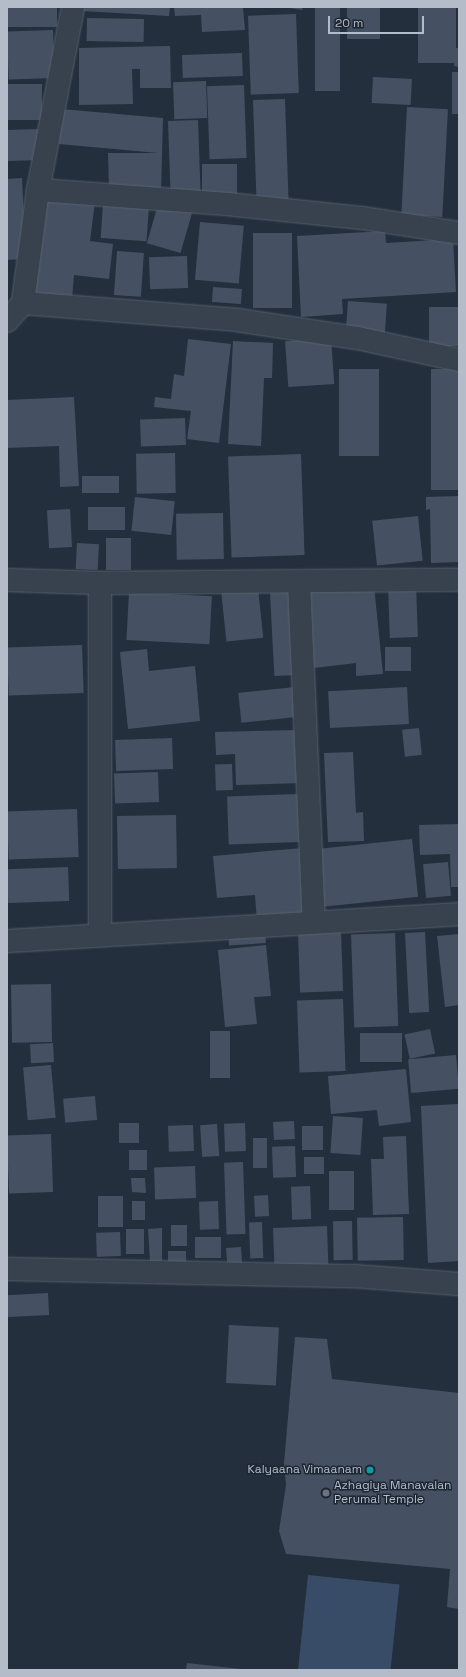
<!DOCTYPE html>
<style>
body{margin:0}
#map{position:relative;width:466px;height:1677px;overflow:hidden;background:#242f3e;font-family:"Space Grotesk",sans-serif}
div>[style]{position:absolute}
.water>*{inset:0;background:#394c67;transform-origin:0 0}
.building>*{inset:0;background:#455162;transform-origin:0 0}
.roads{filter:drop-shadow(0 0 1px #565f6c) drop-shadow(0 0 1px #565f6c)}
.street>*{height:22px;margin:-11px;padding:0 11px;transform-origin:11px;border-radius:11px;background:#38414e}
.dots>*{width:11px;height:11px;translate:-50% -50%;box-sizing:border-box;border:2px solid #1d2633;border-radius:50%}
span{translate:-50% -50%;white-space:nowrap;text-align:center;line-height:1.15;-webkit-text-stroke:3px #1d2633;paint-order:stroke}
.poi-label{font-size:12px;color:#b4bcc9}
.right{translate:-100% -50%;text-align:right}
.left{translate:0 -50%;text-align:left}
.frame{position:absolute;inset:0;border:8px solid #b4bcc9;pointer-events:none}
.scale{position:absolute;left:328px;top:16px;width:96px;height:18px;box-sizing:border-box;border:2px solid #b4bcc9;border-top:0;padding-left:5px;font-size:12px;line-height:14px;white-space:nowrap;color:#b4bcc9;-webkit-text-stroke:3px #1d2633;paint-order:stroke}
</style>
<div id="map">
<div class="water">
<div style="left:308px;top:1575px;width:92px;height:95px;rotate:6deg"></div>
</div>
<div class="building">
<div style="left:7px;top:7px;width:50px;height:20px"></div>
<div style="clip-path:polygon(82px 7px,170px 7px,169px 16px,82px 11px)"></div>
<div style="clip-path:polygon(174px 7px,243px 7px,245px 30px,202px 32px,201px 15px,175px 16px)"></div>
<div style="clip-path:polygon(284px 7px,303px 7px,302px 10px)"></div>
<div style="left:315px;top:7px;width:25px;height:84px"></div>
<div style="left:347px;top:7px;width:33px;height:32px"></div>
<div style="left:418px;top:7px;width:38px;height:56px"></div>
<div style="left:296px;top:14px;width:79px;height:48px;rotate:88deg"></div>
<div style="left:87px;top:18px;width:57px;height:23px;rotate:1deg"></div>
<div style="left:53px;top:30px;width:48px;height:46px;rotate:88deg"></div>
<div style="clip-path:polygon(170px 46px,171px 88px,140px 88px,140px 69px,132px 69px,133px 104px,79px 105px,79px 48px)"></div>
<div style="clip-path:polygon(456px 48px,459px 48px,459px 67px,454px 66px)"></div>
<div style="left:242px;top:53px;width:23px;height:60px;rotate:88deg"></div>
<div style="left:452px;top:72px;width:7px;height:42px"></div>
<div style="left:373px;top:77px;width:39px;height:26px;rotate:3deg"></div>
<div style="left:206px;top:81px;width:37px;height:33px;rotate:88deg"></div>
<div style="left:42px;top:84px;width:36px;height:35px;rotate:90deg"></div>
<div style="left:244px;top:85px;width:73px;height:37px;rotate:88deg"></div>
<div style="left:285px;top:99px;width:103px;height:32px;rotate:88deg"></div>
<div style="left:407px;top:107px;width:41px;height:108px;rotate:3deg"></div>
<div style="clip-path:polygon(61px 109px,163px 118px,161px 191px,109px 191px,108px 153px,158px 153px,59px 144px)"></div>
<div style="left:198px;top:120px;width:73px;height:30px;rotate:88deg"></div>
<div style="left:39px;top:129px;width:31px;height:32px;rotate:88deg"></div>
<div style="left:202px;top:164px;width:35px;height:31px"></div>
<div style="clip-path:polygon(22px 178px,26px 259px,7px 260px,7px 179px)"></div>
<div style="clip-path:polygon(42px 196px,95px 202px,90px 241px,113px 244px,109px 279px,74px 275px,72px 299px,33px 295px)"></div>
<div style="left:159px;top:201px;width:35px;height:44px;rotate:16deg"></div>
<div style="left:103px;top:204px;width:46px;height:34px;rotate:4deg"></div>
<div style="left:200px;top:222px;width:44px;height:58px;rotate:5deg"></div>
<div style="clip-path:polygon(385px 231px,386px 243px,453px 239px,456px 292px,342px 299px,343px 314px,301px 317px,297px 236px)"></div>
<div style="left:253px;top:233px;width:39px;height:75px"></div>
<div style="left:117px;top:251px;width:27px;height:44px;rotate:4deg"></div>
<div style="left:187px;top:256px;width:32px;height:38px;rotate:88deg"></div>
<div style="left:213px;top:287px;width:29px;height:15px;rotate:4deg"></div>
<div style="left:348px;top:301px;width:39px;height:33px;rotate:4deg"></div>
<div style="left:429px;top:307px;width:29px;height:39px"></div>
<div style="left:331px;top:338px;width:46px;height:46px;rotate:86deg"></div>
<div style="clip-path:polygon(188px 339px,231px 344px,219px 443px,187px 439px,191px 411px,154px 407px,155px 397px,171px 399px,174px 374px,184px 376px)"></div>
<div style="clip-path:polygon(233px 341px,273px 343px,272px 378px,264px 378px,261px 446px,228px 444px)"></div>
<div style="left:339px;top:369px;width:40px;height:87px"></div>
<div style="left:459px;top:369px;width:121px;height:28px;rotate:90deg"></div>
<div style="clip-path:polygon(74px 397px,79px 486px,60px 487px,59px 446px,7px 448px,7px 400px)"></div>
<div style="left:185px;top:418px;width:27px;height:45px;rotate:88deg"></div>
<div style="left:175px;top:453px;width:40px;height:39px;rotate:89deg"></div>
<div style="left:301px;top:454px;width:101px;height:73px;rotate:88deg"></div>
<div style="left:82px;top:476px;width:37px;height:17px"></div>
<div style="clip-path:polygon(459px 496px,459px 562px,431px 563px,430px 509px,426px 510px,426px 497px)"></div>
<div style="left:135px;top:497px;width:40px;height:34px;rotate:6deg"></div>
<div style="left:125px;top:507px;width:23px;height:37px;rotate:90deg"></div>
<div style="left:70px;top:509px;width:38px;height:23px;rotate:87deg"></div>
<div style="left:223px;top:513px;width:46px;height:47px;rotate:89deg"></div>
<div style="left:418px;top:516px;width:45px;height:46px;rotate:84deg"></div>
<div style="left:106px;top:538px;width:25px;height:32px"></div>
<div style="left:77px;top:543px;width:22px;height:26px;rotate:3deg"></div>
<div style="left:416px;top:584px;width:53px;height:28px;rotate:88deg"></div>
<div style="clip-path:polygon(374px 586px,383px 674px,356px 676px,356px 663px,314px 668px,306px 592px)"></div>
<div style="left:258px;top:588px;width:50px;height:37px;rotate:84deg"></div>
<div style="left:129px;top:592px;width:83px;height:48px;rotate:3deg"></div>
<div style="left:292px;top:592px;width:83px;height:22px;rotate:87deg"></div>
<div style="left:82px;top:645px;width:48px;height:75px;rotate:88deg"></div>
<div style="left:385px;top:647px;width:26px;height:24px"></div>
<div style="clip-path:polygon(147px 649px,149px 671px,195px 666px,200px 721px,128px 729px,120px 652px)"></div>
<div style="left:295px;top:687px;width:30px;height:57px;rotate:84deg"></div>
<div style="left:407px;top:687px;width:37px;height:79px;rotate:87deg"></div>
<div style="left:419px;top:728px;width:27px;height:17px;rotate:84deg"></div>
<div style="clip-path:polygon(299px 730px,301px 783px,236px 785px,235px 754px,216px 755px,215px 732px)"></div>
<div style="left:172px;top:738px;width:31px;height:57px;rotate:88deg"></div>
<div style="clip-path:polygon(353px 752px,356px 813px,363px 812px,364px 841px,328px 842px,324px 753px)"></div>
<div style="left:232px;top:764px;width:26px;height:17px;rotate:88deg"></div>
<div style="left:158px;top:772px;width:30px;height:44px;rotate:88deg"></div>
<div style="left:299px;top:794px;width:48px;height:72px;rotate:88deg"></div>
<div style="left:77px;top:809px;width:48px;height:70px;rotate:88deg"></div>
<div style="left:176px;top:815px;width:53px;height:59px;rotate:89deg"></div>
<div style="clip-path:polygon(459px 824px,459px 887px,451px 887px,450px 854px,420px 855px,419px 825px)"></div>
<div style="left:412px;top:839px;width:58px;height:100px;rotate:84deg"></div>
<div style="clip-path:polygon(303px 848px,309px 918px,257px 922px,255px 895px,217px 898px,213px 856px)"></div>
<div style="left:448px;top:862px;width:34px;height:25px;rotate:85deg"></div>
<div style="left:68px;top:867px;width:34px;height:61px;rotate:88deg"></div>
<div style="left:265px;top:929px;width:14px;height:37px;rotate:86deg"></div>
<div style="left:341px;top:931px;width:60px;height:43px;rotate:88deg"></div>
<div style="left:425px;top:932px;width:80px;height:20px;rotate:87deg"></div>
<div style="left:395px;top:933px;width:93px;height:44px;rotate:88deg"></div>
<div style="clip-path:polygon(459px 934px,459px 1005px,445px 1007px,437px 936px)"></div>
<div style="clip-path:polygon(266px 945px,271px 996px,254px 997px,257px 1024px,225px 1027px,218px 950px)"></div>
<div style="left:51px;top:984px;width:58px;height:40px;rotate:89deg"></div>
<div style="left:343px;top:999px;width:72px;height:46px;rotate:88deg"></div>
<div style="left:430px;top:1029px;width:25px;height:26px;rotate:78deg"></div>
<div style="left:210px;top:1031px;width:20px;height:47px"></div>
<div style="left:360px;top:1033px;width:42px;height:29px"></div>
<div style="left:53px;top:1043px;width:19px;height:23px;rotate:87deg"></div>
<div style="left:456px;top:1055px;width:34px;height:48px;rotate:85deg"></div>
<div style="left:51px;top:1065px;width:53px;height:28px;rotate:85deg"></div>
<div style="clip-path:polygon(406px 1069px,411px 1122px,379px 1126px,377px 1110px,331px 1114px,328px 1076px)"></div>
<div style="left:95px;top:1096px;width:24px;height:32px;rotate:85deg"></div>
<div style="clip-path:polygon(459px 1104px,459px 1261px,428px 1263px,421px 1106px)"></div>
<div style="left:333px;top:1116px;width:30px;height:37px;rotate:4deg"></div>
<div style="left:294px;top:1121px;width:18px;height:21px;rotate:87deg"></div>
<div style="left:139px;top:1123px;width:20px;height:20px;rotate:90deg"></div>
<div style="left:245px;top:1123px;width:28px;height:21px;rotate:88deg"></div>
<div style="left:217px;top:1124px;width:32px;height:17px;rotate:86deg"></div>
<div style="left:193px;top:1125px;width:26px;height:25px;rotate:88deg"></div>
<div style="left:302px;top:1126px;width:21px;height:24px"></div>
<div style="left:51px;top:1134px;width:58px;height:44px;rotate:88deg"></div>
<div style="clip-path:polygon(406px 1136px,409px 1214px,373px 1215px,371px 1159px,384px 1159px,383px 1137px)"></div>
<div style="left:253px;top:1138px;width:14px;height:30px"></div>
<div style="left:295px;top:1146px;width:31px;height:23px;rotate:88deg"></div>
<div style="left:129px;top:1150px;width:18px;height:20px"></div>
<div style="left:304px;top:1157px;width:20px;height:17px"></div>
<div style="left:243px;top:1162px;width:72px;height:19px;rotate:88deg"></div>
<div style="left:195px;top:1166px;width:32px;height:41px;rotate:88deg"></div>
<div style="left:329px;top:1171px;width:25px;height:39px"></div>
<div style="clip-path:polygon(131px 1178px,145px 1178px,146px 1193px,132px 1192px)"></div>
<div style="left:310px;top:1186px;width:33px;height:19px;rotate:88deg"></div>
<div style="left:268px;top:1195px;width:21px;height:14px;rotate:87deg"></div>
<div style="left:123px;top:1196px;width:31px;height:25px;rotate:90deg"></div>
<div style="left:132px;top:1201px;width:13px;height:19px"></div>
<div style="left:218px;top:1201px;width:28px;height:19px;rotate:88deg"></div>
<div style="left:403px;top:1217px;width:43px;height:46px;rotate:89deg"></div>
<div style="left:352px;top:1221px;width:39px;height:19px;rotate:89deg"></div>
<div style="left:262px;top:1222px;width:36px;height:13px;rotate:88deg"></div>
<div style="left:171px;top:1225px;width:16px;height:21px"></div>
<div style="left:327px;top:1226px;width:38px;height:54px;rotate:88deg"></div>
<div style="clip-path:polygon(162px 1228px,162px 1261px,150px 1261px,148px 1229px)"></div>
<div style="left:126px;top:1229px;width:18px;height:25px"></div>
<div style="left:120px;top:1232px;width:24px;height:24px;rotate:88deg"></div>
<div style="left:221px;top:1237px;width:21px;height:26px;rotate:90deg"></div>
<div style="left:241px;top:1247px;width:16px;height:15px;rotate:86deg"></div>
<div style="left:186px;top:1251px;width:13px;height:18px;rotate:90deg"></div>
<div style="left:48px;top:1293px;width:22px;height:41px;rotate:87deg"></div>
<div style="left:229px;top:1325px;width:50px;height:58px;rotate:3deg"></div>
<div style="clip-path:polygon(295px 1337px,327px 1339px,332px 1379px,459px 1393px,459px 1609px,447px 1607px,450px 1569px,286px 1554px,279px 1531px,286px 1485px,284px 1463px)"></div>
<div style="clip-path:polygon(187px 1663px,241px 1669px,241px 1670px,186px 1670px)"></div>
</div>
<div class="roads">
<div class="street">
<div style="left:73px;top:7px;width:186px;rotate:100.8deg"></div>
<div style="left:38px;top:190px;width:114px;rotate:97.6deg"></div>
<div style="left:23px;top:303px;width:215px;rotate:4.5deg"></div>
<div style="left:237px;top:320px;width:122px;rotate:8.5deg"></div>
<div style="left:358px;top:338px;width:103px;rotate:12.3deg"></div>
<div style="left:38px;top:190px;width:190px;rotate:4.2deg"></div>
<div style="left:227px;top:204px;width:137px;rotate:5.9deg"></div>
<div style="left:363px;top:218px;width:97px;rotate:8.9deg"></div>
<div style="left:7px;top:321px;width:24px;rotate:-48deg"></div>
<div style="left:7px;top:580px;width:93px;rotate:1.8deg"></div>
<div style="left:100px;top:583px;width:359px;rotate:-0.5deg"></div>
<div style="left:299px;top:582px;width:340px;rotate:87.5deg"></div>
<div style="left:100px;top:583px;width:352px;rotate:90deg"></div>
<div style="left:7px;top:941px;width:453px;rotate:-3.4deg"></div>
<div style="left:7px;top:1269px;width:347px;rotate:1.2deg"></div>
<div style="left:354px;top:1276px;width:105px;rotate:4.4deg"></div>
</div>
</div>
<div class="dots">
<div style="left:370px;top:1470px;background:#0f9aa8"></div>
<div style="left:326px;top:1493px;background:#6b7280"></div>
</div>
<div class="poi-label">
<span class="right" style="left:362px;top:1470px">Kalyaana Vimaanam</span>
<span class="left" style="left:334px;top:1493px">Azhagiya Manavalan<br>Perumal Temple</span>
</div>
<div class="frame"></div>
<div class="scale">20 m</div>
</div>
